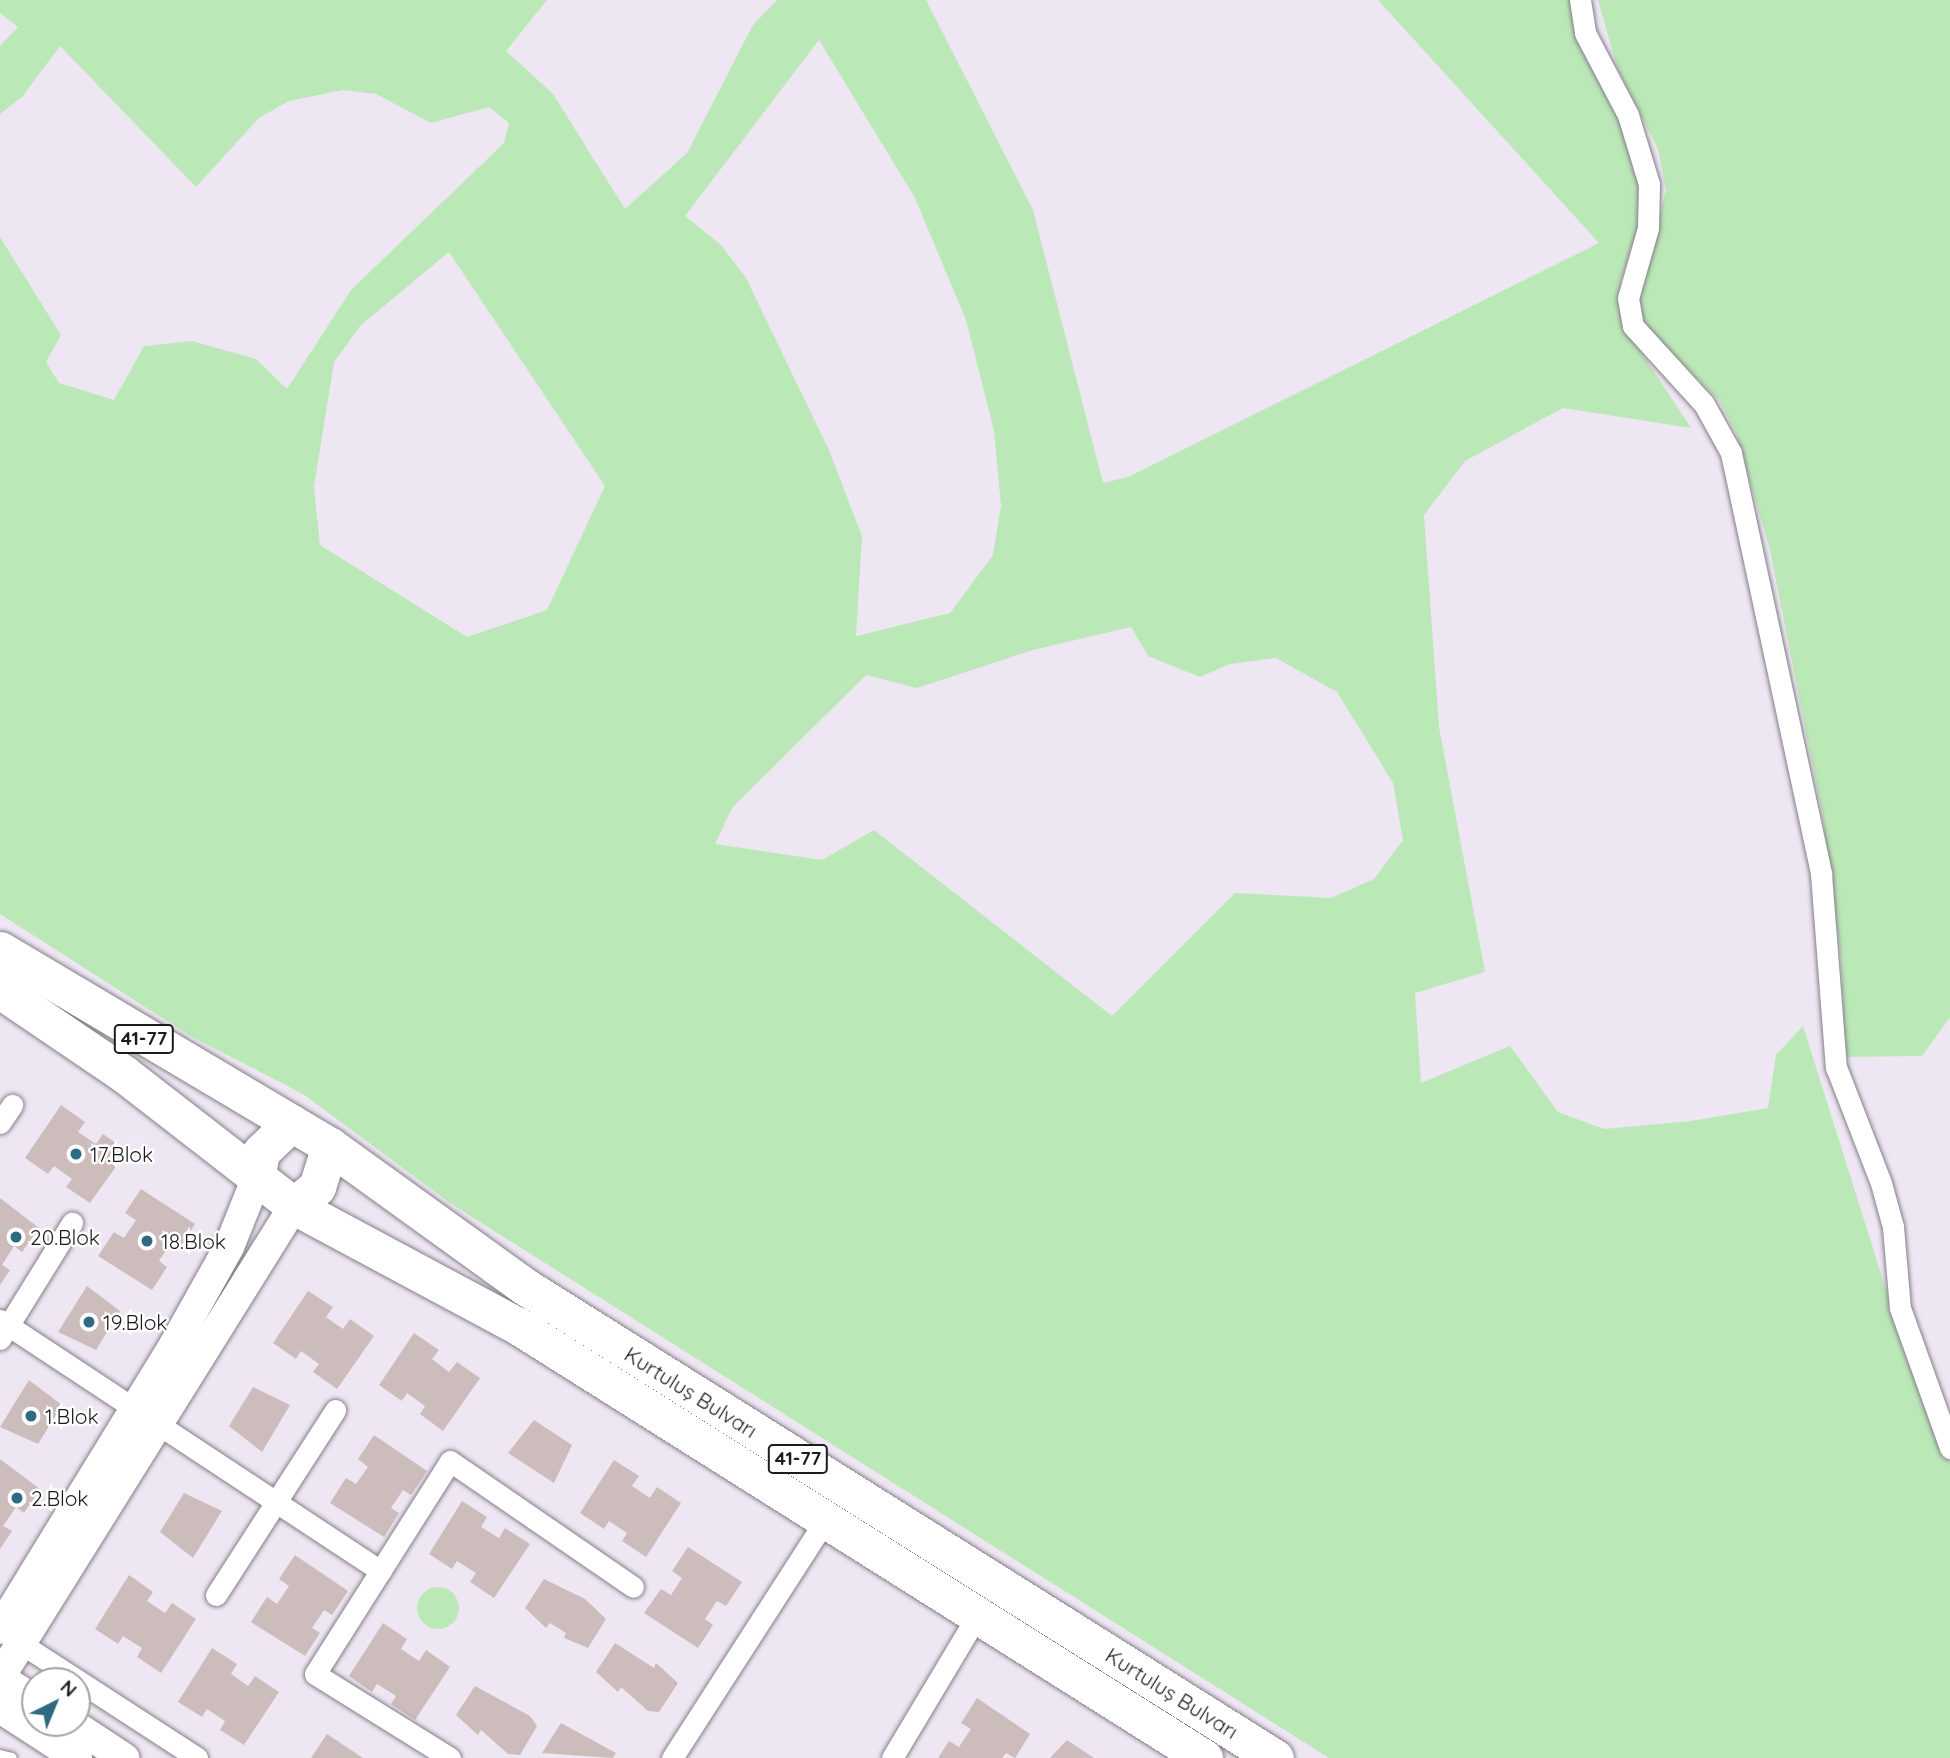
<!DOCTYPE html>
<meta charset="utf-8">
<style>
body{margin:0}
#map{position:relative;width:1950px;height:1758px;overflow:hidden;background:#eee7f3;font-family:Quicksand,sans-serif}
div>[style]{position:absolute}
.green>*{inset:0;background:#bbe8b7}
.round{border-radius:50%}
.building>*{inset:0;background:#ccbcbb}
.roads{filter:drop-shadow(0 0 2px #857e89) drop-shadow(0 0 2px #857e89)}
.lane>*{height:10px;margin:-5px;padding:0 5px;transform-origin:5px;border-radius:5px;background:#fff}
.street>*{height:21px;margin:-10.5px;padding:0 10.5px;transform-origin:10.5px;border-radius:10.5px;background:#fff}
.secondary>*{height:30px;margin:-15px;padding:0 15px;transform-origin:15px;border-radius:15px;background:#fff}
.highway>*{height:37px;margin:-18.5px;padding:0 18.5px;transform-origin:18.5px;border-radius:18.5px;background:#fff}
.dots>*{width:19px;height:19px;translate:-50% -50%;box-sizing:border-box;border:4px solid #fff;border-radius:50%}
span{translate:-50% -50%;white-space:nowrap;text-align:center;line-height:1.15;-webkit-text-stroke:5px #fff;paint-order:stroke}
.shield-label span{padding:2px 5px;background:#fff;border:2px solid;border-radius:5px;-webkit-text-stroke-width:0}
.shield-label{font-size:19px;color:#1e1b1f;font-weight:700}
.poi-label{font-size:21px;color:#1e1b1f}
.left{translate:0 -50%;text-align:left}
.street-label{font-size:21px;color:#1e1b1f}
.north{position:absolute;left:21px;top:1667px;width:70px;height:70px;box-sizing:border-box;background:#fff;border:2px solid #a5a4a5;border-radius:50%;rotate:43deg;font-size:19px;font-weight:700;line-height:28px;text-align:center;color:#1e1b1f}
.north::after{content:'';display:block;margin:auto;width:24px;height:32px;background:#2e6a81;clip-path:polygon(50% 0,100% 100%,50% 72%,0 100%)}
</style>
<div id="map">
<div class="green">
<div style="clip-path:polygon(evenodd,0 0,547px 0,506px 51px,553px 94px,625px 209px,687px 153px,753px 25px,777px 0,926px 0,1033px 210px,1103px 483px,1128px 477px,1599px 243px,1378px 0,1570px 0,1578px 42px,1617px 114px,1638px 177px,1639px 225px,1620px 282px,1621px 306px,1632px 338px,1691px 428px,1563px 408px,1465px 461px,1424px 515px,1439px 727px,1485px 972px,1415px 993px,1421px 1083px,1510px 1046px,1558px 1112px,1604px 1129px,1691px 1121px,1768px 1108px,1776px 1055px,1803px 1026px,1907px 1356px,1950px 1461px,1950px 1758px,1329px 1758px,450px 1203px,303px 1094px,192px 1037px,0 914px,0 237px,61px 335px,46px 362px,59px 383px,114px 400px,144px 346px,192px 341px,256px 359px,287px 389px,351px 290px,504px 143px,509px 123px,489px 107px,431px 123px,376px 94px,343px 90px,289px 101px,259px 118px,196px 187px,60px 46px,22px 97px,0 114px,0 46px,18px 27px,0 13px,0 0,819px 40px,915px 198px,966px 320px,994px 431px,1001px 506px,993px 555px,950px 613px,856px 636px,862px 536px,829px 450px,746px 278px,721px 245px,685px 216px,819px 40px,0 0,449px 252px,605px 486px,547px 610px,467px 637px,320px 545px,314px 487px,334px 362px,360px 326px,449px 252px,0 0,1131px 627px,1148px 656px,1200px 677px,1230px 664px,1276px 658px,1337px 692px,1393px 783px,1403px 840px,1374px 879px,1331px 898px,1235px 893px,1112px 1016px,874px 830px,822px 860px,715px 844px,732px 808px,866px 675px,917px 688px,1033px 650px,1131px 627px)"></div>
<div style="clip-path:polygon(1598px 0,1950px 0,1950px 1017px,1922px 1056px,1845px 1057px,1841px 958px,1822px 813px,1770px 550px,1736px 433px,1719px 400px,1647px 328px,1638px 307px,1666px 190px,1658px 149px,1617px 67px)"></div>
<div class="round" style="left:417px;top:1587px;width:42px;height:42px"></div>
</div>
<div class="building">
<div style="clip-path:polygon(61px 1105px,85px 1122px,78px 1132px,96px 1144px,103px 1134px,127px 1151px,90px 1203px,66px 1187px,72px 1179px,54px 1166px,48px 1174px,25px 1158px)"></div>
<div style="clip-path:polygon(141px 1189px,195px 1224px,180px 1248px,171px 1243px,159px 1261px,167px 1267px,152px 1290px,98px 1256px,114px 1232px,124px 1238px,136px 1220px,125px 1213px)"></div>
<div style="clip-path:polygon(0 1198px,39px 1228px,22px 1252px,14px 1246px,2px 1265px,10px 1270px,0 1285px)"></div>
<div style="clip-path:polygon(87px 1286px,120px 1311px,96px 1350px,58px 1332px)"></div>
<div style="clip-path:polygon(308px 1291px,333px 1307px,326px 1317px,343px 1329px,350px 1319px,374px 1336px,337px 1389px,313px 1372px,319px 1364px,301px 1351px,296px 1359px,273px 1343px)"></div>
<div style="clip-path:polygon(414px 1333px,439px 1350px,432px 1359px,449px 1372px,457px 1362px,480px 1378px,443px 1431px,420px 1414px,425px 1406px,407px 1393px,402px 1401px,379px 1385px)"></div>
<div style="clip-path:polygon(29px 1380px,62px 1405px,38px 1444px,0 1427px)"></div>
<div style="clip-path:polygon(253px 1387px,290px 1405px,262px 1452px,229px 1426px)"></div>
<div style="clip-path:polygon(534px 1420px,572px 1445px,554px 1483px,508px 1453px)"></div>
<div style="clip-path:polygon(374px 1435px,427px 1471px,411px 1495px,403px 1490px,391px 1508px,399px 1513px,384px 1537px,330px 1503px,346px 1478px,356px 1484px,368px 1467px,358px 1459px)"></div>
<div style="clip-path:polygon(0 1459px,40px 1489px,24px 1513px,16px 1507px,3px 1526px,12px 1531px,0 1549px)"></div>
<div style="clip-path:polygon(614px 1460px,639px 1476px,632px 1486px,650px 1498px,657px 1487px,681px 1503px,646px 1557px,622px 1541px,627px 1533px,609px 1521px,604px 1529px,580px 1513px)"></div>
<div style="clip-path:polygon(184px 1493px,222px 1511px,193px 1558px,160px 1532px)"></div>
<div style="clip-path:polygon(462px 1501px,487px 1517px,481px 1527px,499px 1538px,505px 1528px,530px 1544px,494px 1598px,470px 1582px,476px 1573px,457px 1561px,452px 1569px,429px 1554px)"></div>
<div style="clip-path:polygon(688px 1547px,742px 1582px,726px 1606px,717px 1601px,705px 1619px,713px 1625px,698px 1648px,644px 1613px,661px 1589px,671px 1595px,682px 1578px,672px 1571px)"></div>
<div style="clip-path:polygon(295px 1555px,348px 1591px,332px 1615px,324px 1610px,312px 1628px,320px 1633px,305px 1656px,251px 1622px,267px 1597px,277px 1604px,289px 1586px,279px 1579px)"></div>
<div style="clip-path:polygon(129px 1575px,153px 1592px,147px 1601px,165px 1613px,172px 1603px,196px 1619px,161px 1673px,137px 1657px,142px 1648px,123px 1636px,118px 1644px,95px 1629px)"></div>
<div style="clip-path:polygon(544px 1579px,585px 1599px,606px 1619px,588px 1648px,564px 1638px,566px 1633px,550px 1623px,546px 1628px,525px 1608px)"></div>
<div style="clip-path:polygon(383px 1623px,407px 1639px,401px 1649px,419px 1661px,426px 1650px,450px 1667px,415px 1720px,391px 1704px,396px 1696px,377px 1684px,372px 1692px,349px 1676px)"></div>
<div style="clip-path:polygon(615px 1643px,654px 1668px,656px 1663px,678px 1683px,659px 1712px,648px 1711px,621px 1687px,618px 1692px,596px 1672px)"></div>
<div style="clip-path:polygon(212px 1648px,237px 1664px,231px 1674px,248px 1686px,255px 1676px,279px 1692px,244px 1745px,220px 1730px,225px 1721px,207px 1709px,202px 1717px,178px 1702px)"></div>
<div style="clip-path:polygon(475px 1686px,530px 1716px,537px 1726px,520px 1755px,508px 1754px,481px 1730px,478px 1735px,456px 1715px)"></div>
<div style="clip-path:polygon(977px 1698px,1030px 1734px,1015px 1758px,1006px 1753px,1002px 1758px,938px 1758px,949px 1741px,959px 1747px,971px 1729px,961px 1723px)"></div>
<div style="clip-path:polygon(561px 1723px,616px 1753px,613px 1758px,542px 1753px)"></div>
<div style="clip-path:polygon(327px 1734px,363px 1758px,311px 1758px)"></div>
<div style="clip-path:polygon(1067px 1740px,1094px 1758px,1050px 1758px)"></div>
</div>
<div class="roads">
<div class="lane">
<div style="left:0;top:1755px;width:12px;rotate:14deg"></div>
</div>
<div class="street">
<div style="left:1580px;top:0;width:33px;rotate:81deg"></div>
<div style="left:1585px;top:33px;width:93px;rotate:62.3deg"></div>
<div style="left:1628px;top:115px;width:72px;rotate:73.1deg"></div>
<div style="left:1649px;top:184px;width:44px;rotate:91.3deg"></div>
<div style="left:1648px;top:228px;width:73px;rotate:105.9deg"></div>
<div style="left:1628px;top:298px;width:28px;rotate:80deg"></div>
<div style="left:1633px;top:326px;width:105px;rotate:47.7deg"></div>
<div style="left:1704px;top:404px;width:56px;rotate:61.1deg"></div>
<div style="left:1731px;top:453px;width:431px;rotate:77.9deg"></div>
<div style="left:1821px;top:874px;width:194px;rotate:85.6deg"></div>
<div style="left:1836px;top:1067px;width:124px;rotate:68.8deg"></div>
<div style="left:1881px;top:1183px;width:46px;rotate:74.7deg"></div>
<div style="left:1893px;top:1227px;width:81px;rotate:85.1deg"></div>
<div style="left:1900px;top:1308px;width:149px;rotate:70.3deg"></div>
<div style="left:0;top:1123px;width:22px;rotate:-56deg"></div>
<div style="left:0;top:1320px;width:456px;rotate:33.4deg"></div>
<div style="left:0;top:1339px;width:137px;rotate:-58.2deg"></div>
<div style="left:216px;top:1595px;width:220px;rotate:-57.2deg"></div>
<div style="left:11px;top:1637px;width:222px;rotate:33deg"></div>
<div style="left:450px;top:1758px;width:159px;rotate:-148.1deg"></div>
<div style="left:315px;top:1674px;width:252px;rotate:-57.6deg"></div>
<div style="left:450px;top:1461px;width:222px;rotate:34.5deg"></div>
<div style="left:672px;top:1758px;width:281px;rotate:-57.2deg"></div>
<div style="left:892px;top:1758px;width:165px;rotate:-59.1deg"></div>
</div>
<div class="secondary">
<div style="left:0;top:1629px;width:333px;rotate:-58.5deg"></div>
<div style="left:174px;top:1345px;width:112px;rotate:-60.7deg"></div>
<div style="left:229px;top:1247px;width:72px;rotate:-68.1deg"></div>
<div style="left:0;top:1677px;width:555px;rotate:-58.03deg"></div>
<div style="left:0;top:1678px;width:41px;rotate:32.2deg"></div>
<div style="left:0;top:1708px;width:92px;rotate:33deg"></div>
<div style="left:71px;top:1723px;width:64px;rotate:33.4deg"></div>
</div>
<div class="highway">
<div style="left:0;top:950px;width:384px;rotate:30.7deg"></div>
<div style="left:330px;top:1146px;width:239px;rotate:35.8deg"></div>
<div style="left:524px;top:1286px;width:887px;rotate:32.15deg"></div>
<div style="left:0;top:990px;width:150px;rotate:34.1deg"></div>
<div style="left:124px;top:1074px;width:215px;rotate:37.8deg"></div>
<div style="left:294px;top:1206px;width:254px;rotate:28.2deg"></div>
<div style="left:518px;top:1326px;width:811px;rotate:32.2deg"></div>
<div style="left:256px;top:1180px;width:28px;rotate:-80deg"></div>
<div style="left:261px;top:1152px;width:42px;rotate:-44deg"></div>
<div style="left:294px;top:1206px;width:30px;rotate:-40deg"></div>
<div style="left:317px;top:1187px;width:43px;rotate:-72.4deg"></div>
</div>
</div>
<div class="dots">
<div style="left:76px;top:1154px;background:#2e6a81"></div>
<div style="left:16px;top:1237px;background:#2e6a81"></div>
<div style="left:147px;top:1241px;background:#2e6a81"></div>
<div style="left:89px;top:1322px;background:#2e6a81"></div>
<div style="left:31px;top:1416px;background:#2e6a81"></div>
<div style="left:17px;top:1498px;background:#2e6a81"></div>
</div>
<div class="shield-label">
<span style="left:144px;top:1039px">41-77</span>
<span style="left:798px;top:1459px">41-77</span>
</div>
<div class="poi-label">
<span class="left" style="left:90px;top:1154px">17.Blok</span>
<span class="left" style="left:30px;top:1237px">20.Blok</span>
<span class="left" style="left:161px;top:1241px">18.Blok</span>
<span class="left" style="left:103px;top:1322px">19.Blok</span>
<span class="left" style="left:45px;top:1416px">1.Blok</span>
<span class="left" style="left:31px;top:1498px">2.Blok</span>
</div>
<div class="street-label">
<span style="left:691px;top:1392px;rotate:32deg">Kurtuluş Bulvarı</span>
<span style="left:1172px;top:1693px;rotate:32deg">Kurtuluş Bulvarı</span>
</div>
<div class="north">N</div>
</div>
